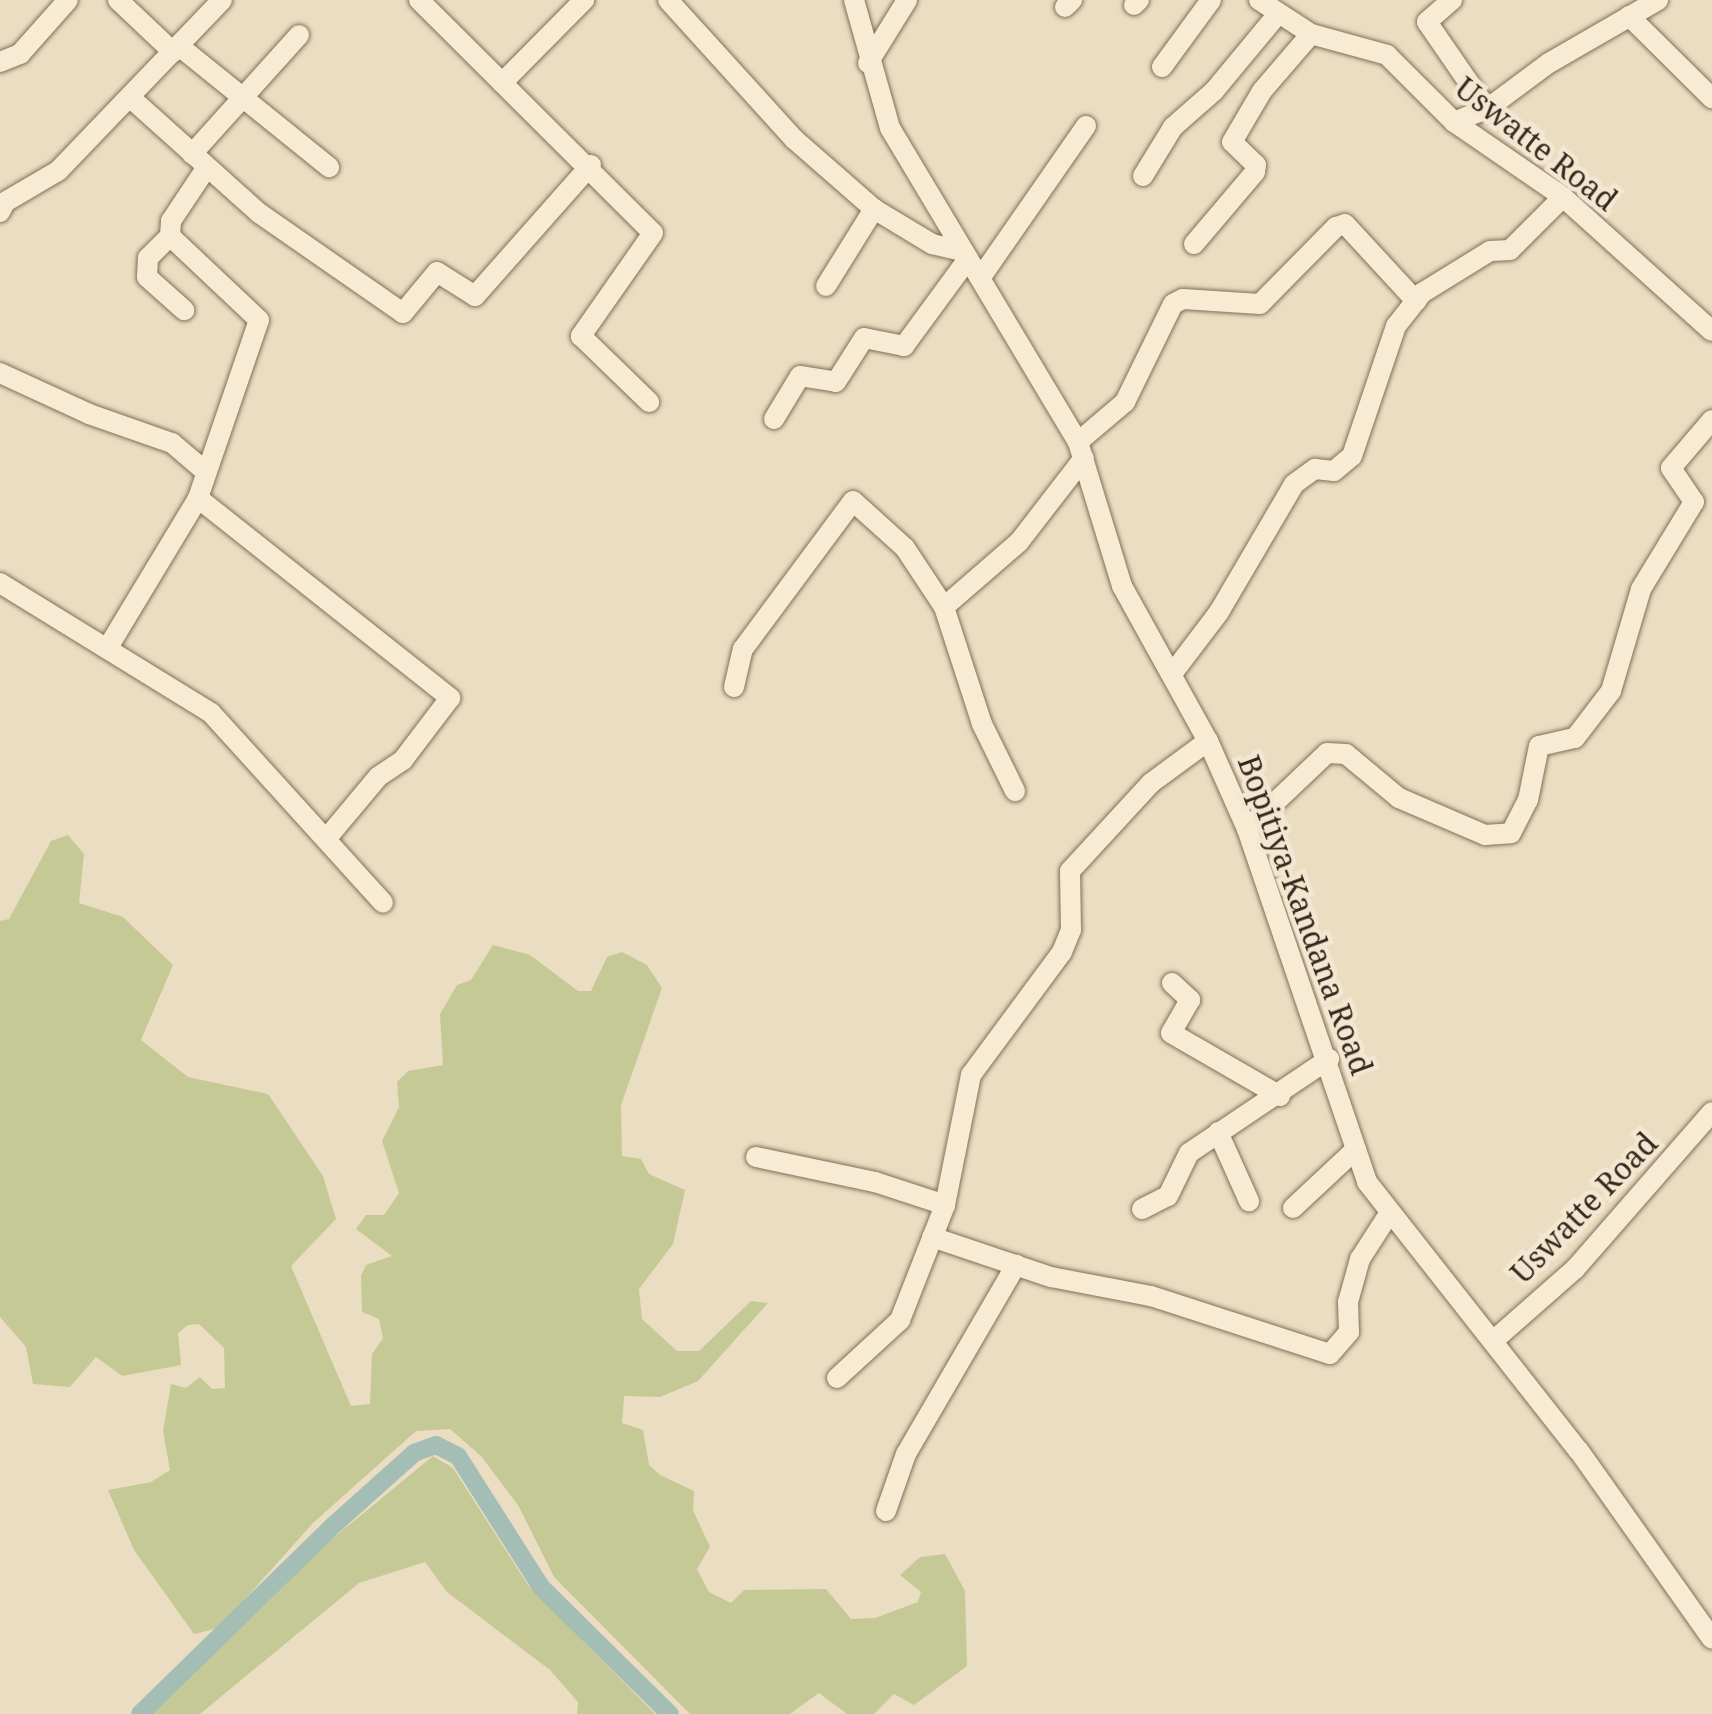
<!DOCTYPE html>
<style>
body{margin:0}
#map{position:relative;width:1712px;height:1714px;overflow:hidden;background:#ebddc1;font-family:"Noto Serif",serif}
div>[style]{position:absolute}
.green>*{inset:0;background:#c5c996}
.canal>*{height:18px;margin:-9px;padding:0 9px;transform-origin:9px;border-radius:9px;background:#a4beb5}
.roads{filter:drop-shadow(0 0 2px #846e5a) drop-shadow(0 0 2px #846e5a)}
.minor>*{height:20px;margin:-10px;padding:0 10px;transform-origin:10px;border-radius:10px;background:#f7ebd4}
span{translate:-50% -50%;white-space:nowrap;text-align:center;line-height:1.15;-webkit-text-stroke:9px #f3e7d1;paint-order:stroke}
.street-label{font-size:30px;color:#34271d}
</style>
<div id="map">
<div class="green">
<div style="clip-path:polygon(68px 835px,84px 854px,79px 903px,123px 917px,173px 965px,141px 1040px,188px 1077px,268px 1094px,323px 1176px,336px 1219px,291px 1266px,351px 1406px,370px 1404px,372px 1354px,383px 1338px,379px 1319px,362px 1312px,361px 1276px,366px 1265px,392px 1256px,356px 1229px,366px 1215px,384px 1215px,399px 1193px,382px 1141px,399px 1107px,397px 1082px,408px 1071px,443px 1065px,440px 1014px,457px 985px,471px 980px,493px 945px,530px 955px,578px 991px,591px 991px,607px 957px,622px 952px,647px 965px,662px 988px,621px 1105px,622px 1156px,641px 1159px,649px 1174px,685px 1190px,673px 1244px,639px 1289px,642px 1319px,677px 1351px,699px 1351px,751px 1301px,768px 1303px,698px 1381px,660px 1397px,624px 1396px,622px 1423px,643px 1430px,649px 1465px,660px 1475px,694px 1491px,693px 1510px,710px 1547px,697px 1569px,709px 1592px,731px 1603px,744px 1590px,826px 1589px,851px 1619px,875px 1618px,918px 1602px,921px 1592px,900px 1575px,920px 1557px,945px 1554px,965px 1591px,967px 1666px,914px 1705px,894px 1694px,874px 1714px,847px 1714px,819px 1693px,790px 1714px,690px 1714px,554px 1577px,518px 1505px,481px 1456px,450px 1429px,416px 1431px,313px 1523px,219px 1628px,194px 1634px,134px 1550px,108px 1490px,151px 1482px,170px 1470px,163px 1431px,171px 1384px,186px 1388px,200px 1377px,212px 1389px,225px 1388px,224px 1348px,199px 1324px,188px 1325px,178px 1333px,181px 1365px,122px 1376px,96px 1357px,70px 1387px,33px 1384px,26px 1347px,0 1317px,0 921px,9px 919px,51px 841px)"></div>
<div style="clip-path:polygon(433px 1456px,453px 1468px,528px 1585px,655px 1714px,577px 1714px,578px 1702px,550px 1670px,447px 1592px,425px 1562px,359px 1583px,200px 1714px,148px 1714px,332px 1539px)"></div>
</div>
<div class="canal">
<div style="left:140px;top:1714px;width:272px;rotate:-44.3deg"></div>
<div style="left:335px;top:1524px;width:106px;rotate:-41.9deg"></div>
<div style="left:414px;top:1453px;width:23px;rotate:-20deg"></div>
<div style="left:436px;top:1445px;width:25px;rotate:27deg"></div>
<div style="left:458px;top:1456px;width:155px;rotate:57.6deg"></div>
<div style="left:541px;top:1587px;width:181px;rotate:44.6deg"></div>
</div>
<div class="roads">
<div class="minor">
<div style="left:118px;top:0;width:76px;rotate:43.4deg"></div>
<div style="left:419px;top:0;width:330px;rotate:44.9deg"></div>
<div style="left:653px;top:233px;width:126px;rotate:125deg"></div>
<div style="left:581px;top:336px;width:95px;rotate:44.1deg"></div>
<div style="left:668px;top:0;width:188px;rotate:47.8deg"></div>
<div style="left:794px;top:139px;width:106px;rotate:41.2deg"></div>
<div style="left:874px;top:209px;width:68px;rotate:31.1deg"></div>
<div style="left:932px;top:244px;width:32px;rotate:13deg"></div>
<div style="left:854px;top:0;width:133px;rotate:74.3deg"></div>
<div style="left:890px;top:128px;width:366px;rotate:59.1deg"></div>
<div style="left:1078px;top:442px;width:151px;rotate:73deg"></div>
<div style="left:1122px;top:586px;width:177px;rotate:61deg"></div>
<div style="left:1208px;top:741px;width:96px;rotate:66.1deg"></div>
<div style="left:1247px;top:829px;width:373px;rotate:71.2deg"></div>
<div style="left:1367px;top:1182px;width:342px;rotate:51.8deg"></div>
<div style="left:1579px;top:1451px;width:230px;rotate:54.7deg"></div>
<div style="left:1259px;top:0;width:62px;rotate:33.2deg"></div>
<div style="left:1311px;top:34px;width:79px;rotate:15.4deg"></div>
<div style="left:1387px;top:55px;width:95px;rotate:45deg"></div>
<div style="left:1454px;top:122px;width:132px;rotate:34.5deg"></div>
<div style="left:1563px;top:197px;width:200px;rotate:42deg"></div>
<div style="left:1452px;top:0;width:33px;rotate:139deg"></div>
<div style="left:1427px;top:22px;width:106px;rotate:55.4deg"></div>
<div style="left:1134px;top:5px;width:7px;rotate:-45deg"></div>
<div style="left:1065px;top:7px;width:10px;rotate:-45deg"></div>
<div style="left:1629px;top:16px;width:117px;rotate:44.7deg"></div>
<div style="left:179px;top:46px;width:193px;rotate:38.9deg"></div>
<div style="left:0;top:62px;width:22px;rotate:-22deg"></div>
<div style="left:20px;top:54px;width:72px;rotate:-48.4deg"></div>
<div style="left:868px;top:63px;width:74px;rotate:-58.2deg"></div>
<div style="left:1162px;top:67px;width:83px;rotate:-53.8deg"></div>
<div style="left:502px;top:83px;width:117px;rotate:-45.3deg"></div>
<div style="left:133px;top:100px;width:169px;rotate:41.9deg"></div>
<div style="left:259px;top:213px;width:175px;rotate:34.8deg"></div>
<div style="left:403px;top:313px;width:53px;rotate:-50.3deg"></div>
<div style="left:437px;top:272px;width:45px;rotate:32.3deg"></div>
<div style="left:475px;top:296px;width:175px;rotate:-48.5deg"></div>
<div style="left:1454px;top:122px;width:35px;rotate:-22deg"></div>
<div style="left:1487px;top:109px;width:77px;rotate:-36.6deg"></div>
<div style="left:1549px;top:63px;width:126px;rotate:-30deg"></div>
<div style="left:192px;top:154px;width:160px;rotate:-48deg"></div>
<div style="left:1143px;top:176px;width:57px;rotate:-58.5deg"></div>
<div style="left:1173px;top:127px;width:55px;rotate:-41.3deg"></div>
<div style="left:1214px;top:91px;width:97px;rotate:-50.4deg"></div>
<div style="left:0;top:212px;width:11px;rotate:-63deg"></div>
<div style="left:5px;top:202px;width:61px;rotate:-30.3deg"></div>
<div style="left:58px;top:171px;width:237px;rotate:-46.2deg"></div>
<div style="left:170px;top:236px;width:31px;rotate:135deg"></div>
<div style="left:148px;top:258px;width:19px;rotate:93deg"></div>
<div style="left:147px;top:277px;width:50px;rotate:41.7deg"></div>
<div style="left:1194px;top:244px;width:94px;rotate:-49.7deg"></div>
<div style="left:1255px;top:172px;width:7px;rotate:-82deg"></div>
<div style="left:1256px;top:165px;width:33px;rotate:-136deg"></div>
<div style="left:1232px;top:142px;width:59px;rotate:-59.5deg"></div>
<div style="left:1262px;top:91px;width:75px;rotate:-49.3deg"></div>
<div style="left:981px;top:277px;width:184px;rotate:-55.2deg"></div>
<div style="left:826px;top:286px;width:91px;rotate:-58.1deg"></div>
<div style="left:0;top:373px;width:98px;rotate:24.7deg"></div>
<div style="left:89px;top:414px;width:88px;rotate:19.3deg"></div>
<div style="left:172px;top:443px;width:45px;rotate:40.5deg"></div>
<div style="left:774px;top:419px;width:50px;rotate:-58.8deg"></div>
<div style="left:800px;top:376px;width:36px;rotate:9deg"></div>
<div style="left:836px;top:382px;width:52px;rotate:-57.5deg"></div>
<div style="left:864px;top:338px;width:41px;rotate:11.3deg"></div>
<div style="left:904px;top:346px;width:108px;rotate:-53.7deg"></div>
<div style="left:1078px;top:442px;width:62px;rotate:-40.4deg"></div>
<div style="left:1125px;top:402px;width:109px;rotate:-63.9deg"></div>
<div style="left:1173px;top:304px;width:11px;rotate:-27deg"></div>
<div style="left:1183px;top:299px;width:77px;rotate:3.7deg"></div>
<div style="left:1260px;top:304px;width:108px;rotate:-45.4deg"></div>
<div style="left:1336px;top:227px;width:9px;rotate:-18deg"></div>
<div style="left:1345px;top:224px;width:105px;rotate:47.3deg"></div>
<div style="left:198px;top:498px;width:322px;rotate:38.4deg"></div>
<div style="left:450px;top:698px;width:78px;rotate:127.2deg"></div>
<div style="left:403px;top:760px;width:30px;rotate:146deg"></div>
<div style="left:378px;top:777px;width:80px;rotate:129.9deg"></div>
<div style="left:0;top:583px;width:248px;rotate:31.6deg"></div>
<div style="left:211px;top:713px;width:256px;rotate:47.8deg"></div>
<div style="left:944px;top:607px;width:99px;rotate:-40.9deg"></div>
<div style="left:1019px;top:542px;width:106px;rotate:-52.3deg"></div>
<div style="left:107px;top:649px;width:176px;rotate:-58.9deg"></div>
<div style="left:198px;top:498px;width:188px;rotate:-71.1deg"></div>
<div style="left:259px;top:320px;width:122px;rotate:-136.7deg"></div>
<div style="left:170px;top:236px;width:15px;rotate:-86deg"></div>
<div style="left:171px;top:221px;width:65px;rotate:-56.3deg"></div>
<div style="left:1172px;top:674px;width:78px;rotate:-52.8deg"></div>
<div style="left:1219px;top:612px;width:148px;rotate:-59.6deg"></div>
<div style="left:1294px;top:484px;width:26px;rotate:-36deg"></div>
<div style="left:1315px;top:469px;width:19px;rotate:6deg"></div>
<div style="left:1334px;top:471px;width:23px;rotate:-40deg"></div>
<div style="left:1352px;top:456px;width:137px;rotate:-71.3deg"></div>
<div style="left:1396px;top:326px;width:42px;rotate:-51.8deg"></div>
<div style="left:1422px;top:293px;width:80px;rotate:-31.7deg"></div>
<div style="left:1490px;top:251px;width:20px;rotate:-3deg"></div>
<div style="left:1510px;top:250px;width:75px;rotate:-45deg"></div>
<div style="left:734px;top:687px;width:39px;rotate:-77deg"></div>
<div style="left:743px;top:649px;width:184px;rotate:-53.4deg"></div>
<div style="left:853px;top:501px;width:70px;rotate:42.1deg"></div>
<div style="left:905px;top:548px;width:71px;rotate:56.5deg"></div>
<div style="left:944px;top:607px;width:123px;rotate:72deg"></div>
<div style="left:982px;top:724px;width:75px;rotate:63.8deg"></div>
<div style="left:1247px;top:829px;width:110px;rotate:-43.5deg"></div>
<div style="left:1327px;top:753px;width:19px;rotate:3deg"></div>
<div style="left:1346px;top:754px;width:69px;rotate:39.7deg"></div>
<div style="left:1399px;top:798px;width:94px;rotate:23.3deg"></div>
<div style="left:1485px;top:835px;width:26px;rotate:-4deg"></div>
<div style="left:1511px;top:833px;width:37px;rotate:-63deg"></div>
<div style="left:1528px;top:800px;width:55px;rotate:-78.5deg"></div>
<div style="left:1539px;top:746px;width:37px;rotate:-13deg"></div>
<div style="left:1575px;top:738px;width:59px;rotate:-52.5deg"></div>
<div style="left:1611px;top:691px;width:106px;rotate:-73.6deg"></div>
<div style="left:1641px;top:589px;width:102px;rotate:-58.7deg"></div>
<div style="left:1694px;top:502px;width:41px;rotate:-124.1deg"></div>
<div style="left:1671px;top:468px;width:63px;rotate:-49.5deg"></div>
<div style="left:1172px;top:983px;width:25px;rotate:43deg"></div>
<div style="left:1190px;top:1000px;width:38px;rotate:120deg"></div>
<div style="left:1171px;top:1033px;width:126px;rotate:30deg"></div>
<div style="left:1218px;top:1132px;width:76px;rotate:65.8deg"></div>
<div style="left:756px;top:1157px;width:122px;rotate:11.9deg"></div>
<div style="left:875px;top:1182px;width:74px;rotate:18.2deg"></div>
<div style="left:1293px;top:1208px;width:86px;rotate:-43.1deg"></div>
<div style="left:1142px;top:1209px;width:29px;rotate:-27deg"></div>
<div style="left:1168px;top:1196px;width:48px;rotate:-64deg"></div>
<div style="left:1189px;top:1153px;width:169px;rotate:-33.9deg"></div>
<div style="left:932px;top:1237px;width:126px;rotate:18.6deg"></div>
<div style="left:1051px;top:1277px;width:102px;rotate:10.8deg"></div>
<div style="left:1151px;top:1296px;width:188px;rotate:18deg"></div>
<div style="left:1330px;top:1354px;width:29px;rotate:-49deg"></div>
<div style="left:1349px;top:1332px;width:30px;rotate:-92deg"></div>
<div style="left:1348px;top:1302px;width:45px;rotate:-74.4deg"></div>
<div style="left:1360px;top:1259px;width:54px;rotate:-57.2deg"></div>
<div style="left:1493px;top:1341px;width:109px;rotate:-41.3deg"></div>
<div style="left:1575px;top:1269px;width:208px;rotate:-48.9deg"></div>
<div style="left:837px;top:1378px;width:86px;rotate:-42.6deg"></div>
<div style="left:900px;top:1320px;width:123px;rotate:-68.6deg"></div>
<div style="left:945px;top:1205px;width:133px;rotate:-78.7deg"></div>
<div style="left:971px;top:1075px;width:153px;rotate:-53.5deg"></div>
<div style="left:1062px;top:952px;width:24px;rotate:-68deg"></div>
<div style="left:1071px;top:930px;width:59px;rotate:-91deg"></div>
<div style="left:1070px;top:871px;width:120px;rotate:-47.4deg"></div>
<div style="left:1151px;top:783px;width:71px;rotate:-36.4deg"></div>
<div style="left:886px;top:1511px;width:60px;rotate:-70.7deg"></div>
<div style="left:906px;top:1454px;width:219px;rotate:-59.8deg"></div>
</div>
</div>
<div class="street-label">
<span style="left:1536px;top:144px;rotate:38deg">Uswatte Road</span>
<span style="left:1305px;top:915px;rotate:70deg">Bopitiya-Kandana Road</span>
<span style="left:1584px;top:1208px;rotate:-46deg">Uswatte Road</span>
</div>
</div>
